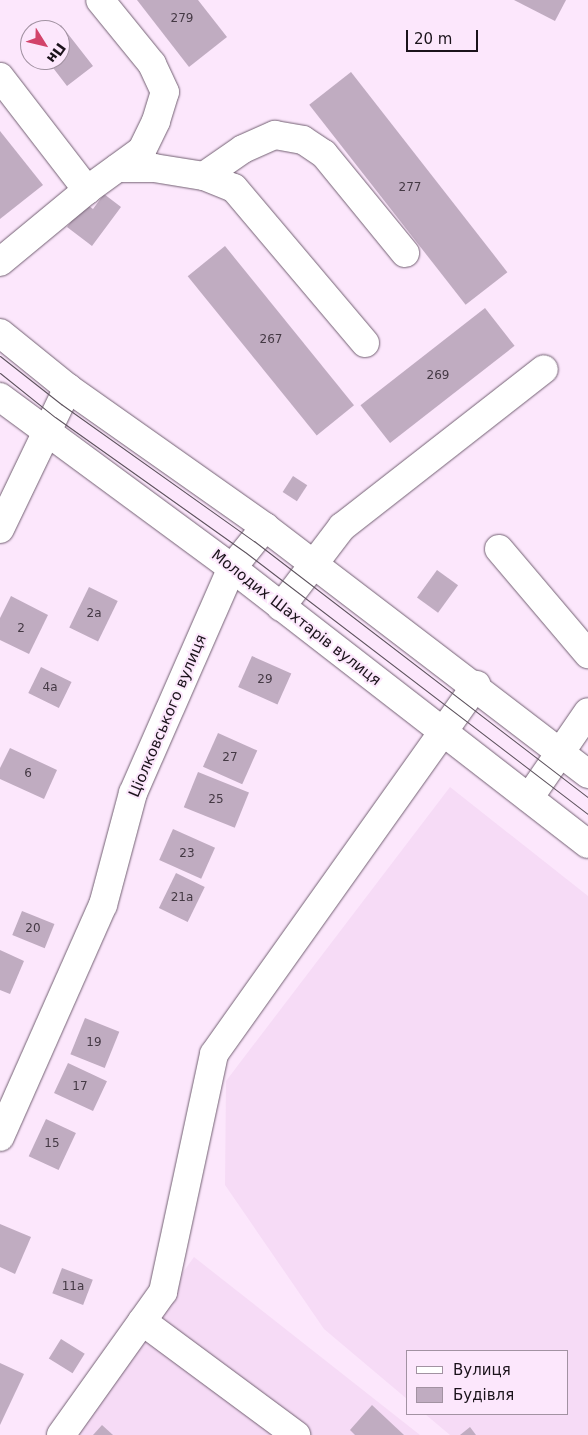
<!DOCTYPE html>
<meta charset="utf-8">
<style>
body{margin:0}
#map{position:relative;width:588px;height:1435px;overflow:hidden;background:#fce7fc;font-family:"DejaVu Sans",sans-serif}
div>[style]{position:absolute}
.built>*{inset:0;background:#f6dbf6}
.building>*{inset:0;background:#c0acc1;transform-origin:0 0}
.roads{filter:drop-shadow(0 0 1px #726072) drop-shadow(0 0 1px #726072)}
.minor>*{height:28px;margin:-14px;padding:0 14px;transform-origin:14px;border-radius:14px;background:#fff}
.major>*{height:28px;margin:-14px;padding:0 14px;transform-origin:14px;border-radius:14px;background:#fff}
.tram>*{height:1px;margin:-0.5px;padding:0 0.5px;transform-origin:0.5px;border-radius:0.5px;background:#5c515c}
span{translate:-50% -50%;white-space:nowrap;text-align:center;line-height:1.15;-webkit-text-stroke:4px #fce7fc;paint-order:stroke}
.number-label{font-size:12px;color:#443944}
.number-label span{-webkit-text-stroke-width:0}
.street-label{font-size:15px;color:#1b131b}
.legend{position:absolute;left:406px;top:1350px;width:162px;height:65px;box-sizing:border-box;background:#fce7fc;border:1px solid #a292a2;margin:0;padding:6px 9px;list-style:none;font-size:15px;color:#1b131b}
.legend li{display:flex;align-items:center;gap:10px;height:25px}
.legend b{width:25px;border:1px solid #a292a2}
.north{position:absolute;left:20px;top:20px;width:50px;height:50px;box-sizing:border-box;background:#fce7fc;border:1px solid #a292a2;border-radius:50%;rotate:126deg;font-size:14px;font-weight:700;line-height:20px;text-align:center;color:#1b131b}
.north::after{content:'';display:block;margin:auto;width:18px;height:22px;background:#d2436a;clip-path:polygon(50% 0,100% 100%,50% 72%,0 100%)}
.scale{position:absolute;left:406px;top:30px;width:72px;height:22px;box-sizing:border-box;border:2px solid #1b131b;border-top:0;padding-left:6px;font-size:15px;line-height:18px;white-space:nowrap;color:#1b131b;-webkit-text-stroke:4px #fce7fc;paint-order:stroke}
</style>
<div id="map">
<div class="built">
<div style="clip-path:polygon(450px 787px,588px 896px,588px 1435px,450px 1435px,425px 1414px,567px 1414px,567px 1351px,407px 1351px,407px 1399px,324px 1329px,225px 1185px,226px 1081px)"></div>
<div style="clip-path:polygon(194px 1257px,420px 1435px,66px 1435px)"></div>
</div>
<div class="building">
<div style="clip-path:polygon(137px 0,198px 0,227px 37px,189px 67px)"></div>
<div style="clip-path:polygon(514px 0,566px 0,555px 21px)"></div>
<div style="clip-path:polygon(61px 25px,93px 66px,67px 86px,47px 60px,60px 60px,60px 30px,55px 30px)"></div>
<div style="left:351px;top:72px;width:254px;height:53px;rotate:52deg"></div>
<div style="clip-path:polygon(0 131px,43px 185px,0 219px)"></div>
<div style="clip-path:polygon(104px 194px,121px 207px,92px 246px,67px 227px,85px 203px,93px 209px)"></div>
<div style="left:225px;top:246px;width:205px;height:48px;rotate:51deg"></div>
<div style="left:485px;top:308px;width:48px;height:158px;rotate:52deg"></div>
<div style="left:293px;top:476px;width:17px;height:19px;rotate:33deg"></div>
<div style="left:437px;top:570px;width:26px;height:34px;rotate:36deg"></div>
<div style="left:89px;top:587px;width:32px;height:45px;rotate:26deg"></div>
<div style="clip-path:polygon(11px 596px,48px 615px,29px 654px,0 640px,0 618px)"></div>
<div style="left:252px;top:656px;width:43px;height:34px;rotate:24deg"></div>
<div style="left:41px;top:667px;width:34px;height:29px;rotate:26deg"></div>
<div style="left:218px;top:733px;width:43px;height:37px;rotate:24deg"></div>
<div style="clip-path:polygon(10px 748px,57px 770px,44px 799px,0 779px,0 768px)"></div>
<div style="left:198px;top:772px;width:55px;height:38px;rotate:22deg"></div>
<div style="left:173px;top:829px;width:46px;height:34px;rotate:24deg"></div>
<div style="left:176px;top:873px;width:32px;height:39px;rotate:26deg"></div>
<div style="left:22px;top:911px;width:35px;height:26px;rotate:22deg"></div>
<div style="clip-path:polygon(0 950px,24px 961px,10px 994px,0 990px)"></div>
<div style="left:85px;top:1018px;width:37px;height:39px;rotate:22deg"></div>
<div style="left:68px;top:1063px;width:43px;height:33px;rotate:25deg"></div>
<div style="left:46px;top:1119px;width:33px;height:41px;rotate:25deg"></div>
<div style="clip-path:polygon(0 1224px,31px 1237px,15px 1274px,0 1267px)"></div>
<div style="left:62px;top:1268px;width:33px;height:27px;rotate:21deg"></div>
<div style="left:61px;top:1339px;width:28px;height:23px;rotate:32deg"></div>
<div style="clip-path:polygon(0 1363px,24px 1374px,0 1425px)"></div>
<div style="clip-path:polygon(372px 1405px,404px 1435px,355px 1435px,350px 1430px)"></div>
<div style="clip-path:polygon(102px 1425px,113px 1435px,93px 1435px)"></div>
<div style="clip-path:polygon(470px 1427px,476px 1435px,460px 1435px)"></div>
</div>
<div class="roads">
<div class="minor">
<div style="left:0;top:77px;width:143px;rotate:52.4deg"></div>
<div style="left:87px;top:190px;width:68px;rotate:-36deg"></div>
<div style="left:142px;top:150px;width:32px;rotate:-64deg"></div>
<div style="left:156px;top:121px;width:30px;rotate:-73deg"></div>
<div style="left:165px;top:92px;width:31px;rotate:-115deg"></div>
<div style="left:152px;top:64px;width:82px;rotate:-129.1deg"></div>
<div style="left:118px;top:168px;width:36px"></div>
<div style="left:154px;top:168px;width:51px;rotate:9.1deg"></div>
<div style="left:204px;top:176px;width:32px;rotate:22deg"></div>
<div style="left:234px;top:188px;width:203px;rotate:49.8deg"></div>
<div style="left:204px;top:176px;width:47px;rotate:-34.7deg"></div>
<div style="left:243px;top:149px;width:35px;rotate:-24deg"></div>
<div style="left:275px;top:135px;width:28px;rotate:10deg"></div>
<div style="left:303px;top:140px;width:25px;rotate:34deg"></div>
<div style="left:324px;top:154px;width:128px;rotate:50.7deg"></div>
<div style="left:0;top:262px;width:113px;rotate:-39.6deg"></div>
<div style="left:0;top:529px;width:157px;rotate:-64.3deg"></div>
<div style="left:499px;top:549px;width:138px;rotate:49.7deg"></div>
<div style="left:281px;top:607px;width:101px;rotate:-52.7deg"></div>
<div style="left:342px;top:527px;width:256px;rotate:-38deg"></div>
<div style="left:529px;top:798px;width:104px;rotate:-55.5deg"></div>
<div style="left:0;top:1137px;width:254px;rotate:-66.1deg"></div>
<div style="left:103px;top:905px;width:116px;rotate:-75deg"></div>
<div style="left:133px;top:793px;width:246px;rotate:-66.3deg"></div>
<div style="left:232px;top:568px;width:53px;rotate:-51.2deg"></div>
<div style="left:142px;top:1321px;width:192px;rotate:36.5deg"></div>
<div style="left:61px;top:1435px;width:176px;rotate:-54.5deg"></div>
<div style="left:163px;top:1292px;width:243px;rotate:-77.9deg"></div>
<div style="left:214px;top:1054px;width:453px;rotate:-54.6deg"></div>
</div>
<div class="major">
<div style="left:0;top:333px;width:87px;rotate:39deg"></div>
<div style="left:68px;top:388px;width:241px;rotate:35.2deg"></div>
<div style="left:265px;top:527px;width:407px;rotate:37.4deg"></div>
<div style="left:0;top:397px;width:288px;rotate:36.4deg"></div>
<div style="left:232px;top:568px;width:450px;rotate:37.8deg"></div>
</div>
</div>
<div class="tram">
<div style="left:0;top:356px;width:78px;rotate:38.2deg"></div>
<div style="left:61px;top:404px;width:237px;rotate:35.4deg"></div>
<div style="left:254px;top:541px;width:421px;rotate:37.5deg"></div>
<div style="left:0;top:373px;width:70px;rotate:38.7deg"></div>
<div style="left:55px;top:417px;width:233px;rotate:35.4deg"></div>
<div style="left:245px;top:552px;width:432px;rotate:37.4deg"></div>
</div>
<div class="number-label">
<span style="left:182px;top:19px">279</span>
<span style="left:410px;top:188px">277</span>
<span style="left:271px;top:340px">267</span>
<span style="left:438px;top:376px">269</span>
<span style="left:94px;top:614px">2а</span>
<span style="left:21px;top:629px">2</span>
<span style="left:265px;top:680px">29</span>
<span style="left:50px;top:688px">4а</span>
<span style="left:230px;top:758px">27</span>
<span style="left:28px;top:774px">6</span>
<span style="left:216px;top:800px">25</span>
<span style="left:187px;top:854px">23</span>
<span style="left:182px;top:898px">21а</span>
<span style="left:33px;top:929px">20</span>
<span style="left:94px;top:1043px">19</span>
<span style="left:80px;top:1087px">17</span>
<span style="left:52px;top:1144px">15</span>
<span style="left:73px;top:1287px">11а</span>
</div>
<div class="street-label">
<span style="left:296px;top:618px;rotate:38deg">Молодих Шахтарів вулиця</span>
<span style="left:168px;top:716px;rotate:-67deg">Ціолковського вулиця</span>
</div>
<ul class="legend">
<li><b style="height:6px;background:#fff"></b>Вулиця</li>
<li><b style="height:14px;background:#c0acc1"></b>Будівля</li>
</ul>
<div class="north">Пн</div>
<div class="scale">20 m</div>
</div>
